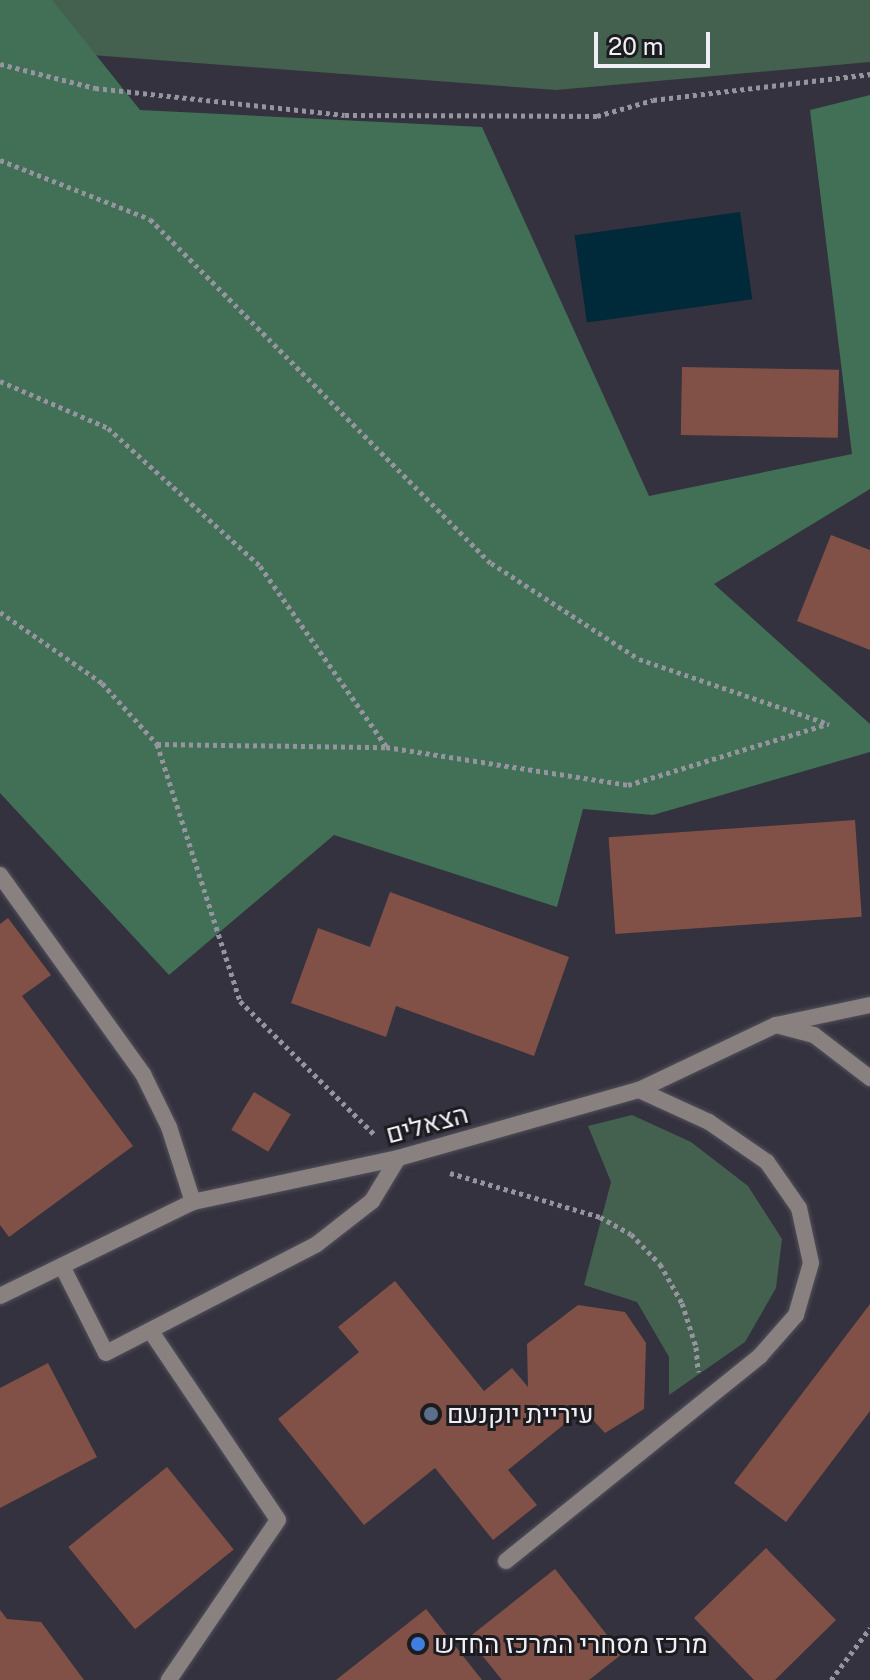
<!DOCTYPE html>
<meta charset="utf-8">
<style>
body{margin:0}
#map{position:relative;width:870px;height:1680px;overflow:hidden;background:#34323e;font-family:"Public Sans",Heebo,sans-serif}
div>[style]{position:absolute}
.green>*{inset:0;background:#44604f}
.forest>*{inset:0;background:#417056}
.water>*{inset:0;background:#002939;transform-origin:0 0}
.building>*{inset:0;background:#815147;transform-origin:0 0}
.path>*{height:5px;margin-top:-2.5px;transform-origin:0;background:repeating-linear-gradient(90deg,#96949e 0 4px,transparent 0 8px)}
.roads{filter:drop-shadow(0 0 2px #52505b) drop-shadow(0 0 2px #52505b)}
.lane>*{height:16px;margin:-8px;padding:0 8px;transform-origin:8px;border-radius:8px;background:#888180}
.street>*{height:16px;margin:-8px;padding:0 8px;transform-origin:8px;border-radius:8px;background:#888180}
.dots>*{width:22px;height:22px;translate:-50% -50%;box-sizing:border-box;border:4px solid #1c1b20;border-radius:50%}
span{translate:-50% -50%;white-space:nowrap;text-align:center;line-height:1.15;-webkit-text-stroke:6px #1c1b20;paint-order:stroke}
.street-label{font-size:26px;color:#f0eff6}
.poi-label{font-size:26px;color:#f0eff6}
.left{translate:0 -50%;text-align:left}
.scale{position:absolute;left:594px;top:32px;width:116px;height:36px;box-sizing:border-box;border:4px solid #f0eff6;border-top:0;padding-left:10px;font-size:24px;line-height:28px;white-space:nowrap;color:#f0eff6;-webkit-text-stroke:6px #1c1b20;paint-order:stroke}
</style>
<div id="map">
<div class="green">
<div style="clip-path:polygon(0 0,870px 0,870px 62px,556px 90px,52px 52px)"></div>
<div style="clip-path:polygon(632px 1115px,691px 1142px,748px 1186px,782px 1239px,776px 1288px,745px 1342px,669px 1395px,669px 1357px,637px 1302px,584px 1285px,611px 1182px,588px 1126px)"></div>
</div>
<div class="forest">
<div style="clip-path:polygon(0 0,52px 0,140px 110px,482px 127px,649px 496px,852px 454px,810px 110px,870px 95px,870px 489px,714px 584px,870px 724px,870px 752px,653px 815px,583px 809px,557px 907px,334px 835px,169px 975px,0 793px)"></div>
</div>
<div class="water">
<div style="left:740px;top:212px;width:88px;height:167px;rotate:82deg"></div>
</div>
<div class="building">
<div style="left:682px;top:367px;width:157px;height:68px;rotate:1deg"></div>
<div style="clip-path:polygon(831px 535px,870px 550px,870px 650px,797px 621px)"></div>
<div style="left:855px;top:820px;width:97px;height:247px;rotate:86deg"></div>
<div style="clip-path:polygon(390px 892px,569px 957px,534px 1056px,396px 1006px,386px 1037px,291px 1003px,318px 928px,370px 947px)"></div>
<div style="clip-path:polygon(8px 918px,51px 975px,22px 996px,133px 1146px,9px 1237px,0 1225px,0 924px)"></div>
<div style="left:254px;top:1092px;width:43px;height:44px;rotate:31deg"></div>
<div style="clip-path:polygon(395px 1281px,484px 1391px,512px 1368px,528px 1387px,527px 1344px,578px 1305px,625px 1312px,646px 1343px,644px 1409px,605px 1433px,583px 1409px,508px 1470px,537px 1505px,493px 1540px,435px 1468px,364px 1525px,278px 1419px,359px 1352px,338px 1327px)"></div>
<div style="clip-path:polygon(870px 1304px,870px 1411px,786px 1522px,734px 1483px)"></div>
<div style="clip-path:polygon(48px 1363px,97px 1457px,0 1508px,0 1388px)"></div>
<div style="left:167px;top:1467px;width:106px;height:127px;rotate:51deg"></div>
<div style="clip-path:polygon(766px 1548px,836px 1620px,775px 1680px,754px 1680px,694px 1618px)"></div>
<div style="clip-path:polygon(555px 1569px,622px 1654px,589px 1680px,502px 1680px,468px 1638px)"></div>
<div style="clip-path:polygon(426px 1609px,482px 1680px,336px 1680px)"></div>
<div style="clip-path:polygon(0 1610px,7px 1619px,41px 1622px,84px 1680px,0 1680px)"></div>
</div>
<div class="path">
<div style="left:0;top:64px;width:98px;rotate:14.2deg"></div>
<div style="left:95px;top:88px;width:251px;rotate:6.2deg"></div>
<div style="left:345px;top:115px;width:252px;rotate:0.2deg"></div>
<div style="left:597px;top:116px;width:58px;rotate:-15.9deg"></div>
<div style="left:653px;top:100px;width:219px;rotate:-6.8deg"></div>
<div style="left:0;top:160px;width:161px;rotate:21.5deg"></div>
<div style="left:150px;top:219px;width:484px;rotate:45.3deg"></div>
<div style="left:491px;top:563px;width:176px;rotate:33deg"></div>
<div style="left:639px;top:659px;width:201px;rotate:18.9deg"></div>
<div style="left:0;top:381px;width:118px;rotate:23.5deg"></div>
<div style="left:108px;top:428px;width:205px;rotate:42.2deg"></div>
<div style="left:260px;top:566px;width:220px;rotate:55deg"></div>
<div style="left:0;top:612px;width:124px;rotate:34.8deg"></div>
<div style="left:102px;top:683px;width:82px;rotate:48deg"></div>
<div style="left:157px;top:744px;width:270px;rotate:72.1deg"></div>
<div style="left:240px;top:1001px;width:190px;rotate:44.8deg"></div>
<div style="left:157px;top:744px;width:229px;rotate:0.8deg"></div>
<div style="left:386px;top:747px;width:245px;rotate:8.9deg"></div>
<div style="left:628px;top:785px;width:209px;rotate:-17deg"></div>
<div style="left:450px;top:1173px;width:156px;rotate:16.3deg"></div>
<div style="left:600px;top:1217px;width:35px;rotate:29deg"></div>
<div style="left:631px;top:1234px;width:42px;rotate:46deg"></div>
<div style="left:660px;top:1264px;width:45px;rotate:60.6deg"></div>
<div style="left:682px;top:1303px;width:46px;rotate:72.3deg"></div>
<div style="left:696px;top:1347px;width:25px;rotate:85deg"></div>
<div style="left:831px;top:1680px;width:65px;rotate:-53.1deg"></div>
</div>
<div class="roads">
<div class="lane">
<div style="left:776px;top:1025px;width:39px;rotate:15deg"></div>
<div style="left:814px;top:1035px;width:71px;rotate:37.5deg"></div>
<div style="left:639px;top:1090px;width:77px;rotate:24.6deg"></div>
<div style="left:709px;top:1122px;width:70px;rotate:34.6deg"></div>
<div style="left:767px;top:1162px;width:56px;rotate:55.2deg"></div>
<div style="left:799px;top:1208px;width:56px;rotate:77.7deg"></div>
<div style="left:811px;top:1263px;width:54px;rotate:106.1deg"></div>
<div style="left:796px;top:1315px;width:55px;rotate:131.3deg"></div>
<div style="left:62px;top:1266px;width:97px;rotate:63.2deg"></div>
<div style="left:106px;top:1353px;width:237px;rotate:-27.3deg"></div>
<div style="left:317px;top:1244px;width:70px;rotate:-38deg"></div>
<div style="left:372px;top:1201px;width:50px;rotate:-58.8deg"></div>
</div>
<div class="street">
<div style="left:0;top:875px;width:245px;rotate:54.3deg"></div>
<div style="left:143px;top:1074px;width:59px;rotate:63.9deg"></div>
<div style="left:169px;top:1127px;width:79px;rotate:72.3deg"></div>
<div style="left:0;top:1296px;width:215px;rotate:-26deg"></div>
<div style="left:193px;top:1202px;width:210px;rotate:-12.1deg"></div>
<div style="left:398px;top:1158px;width:250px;rotate:-15.8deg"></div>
<div style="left:639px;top:1090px;width:152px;rotate:-25.4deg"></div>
<div style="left:776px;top:1025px;width:96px;rotate:-12deg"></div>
<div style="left:152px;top:1333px;width:225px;rotate:56deg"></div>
<div style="left:278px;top:1520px;width:194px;rotate:124.3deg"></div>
<div style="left:506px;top:1561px;width:326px;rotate:-38.9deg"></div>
</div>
</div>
<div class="dots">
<div style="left:431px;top:1414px;background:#5c6f8a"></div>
<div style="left:418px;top:1644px;background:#3f7fe0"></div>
</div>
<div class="street-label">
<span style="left:427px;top:1124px;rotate:-15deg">הצאלים</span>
</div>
<div class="poi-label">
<span class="left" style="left:447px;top:1414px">עיריית יוקנעם</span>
<span class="left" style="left:434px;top:1644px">מרכז מסחרי המרכז החדש</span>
</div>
<div class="scale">20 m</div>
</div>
